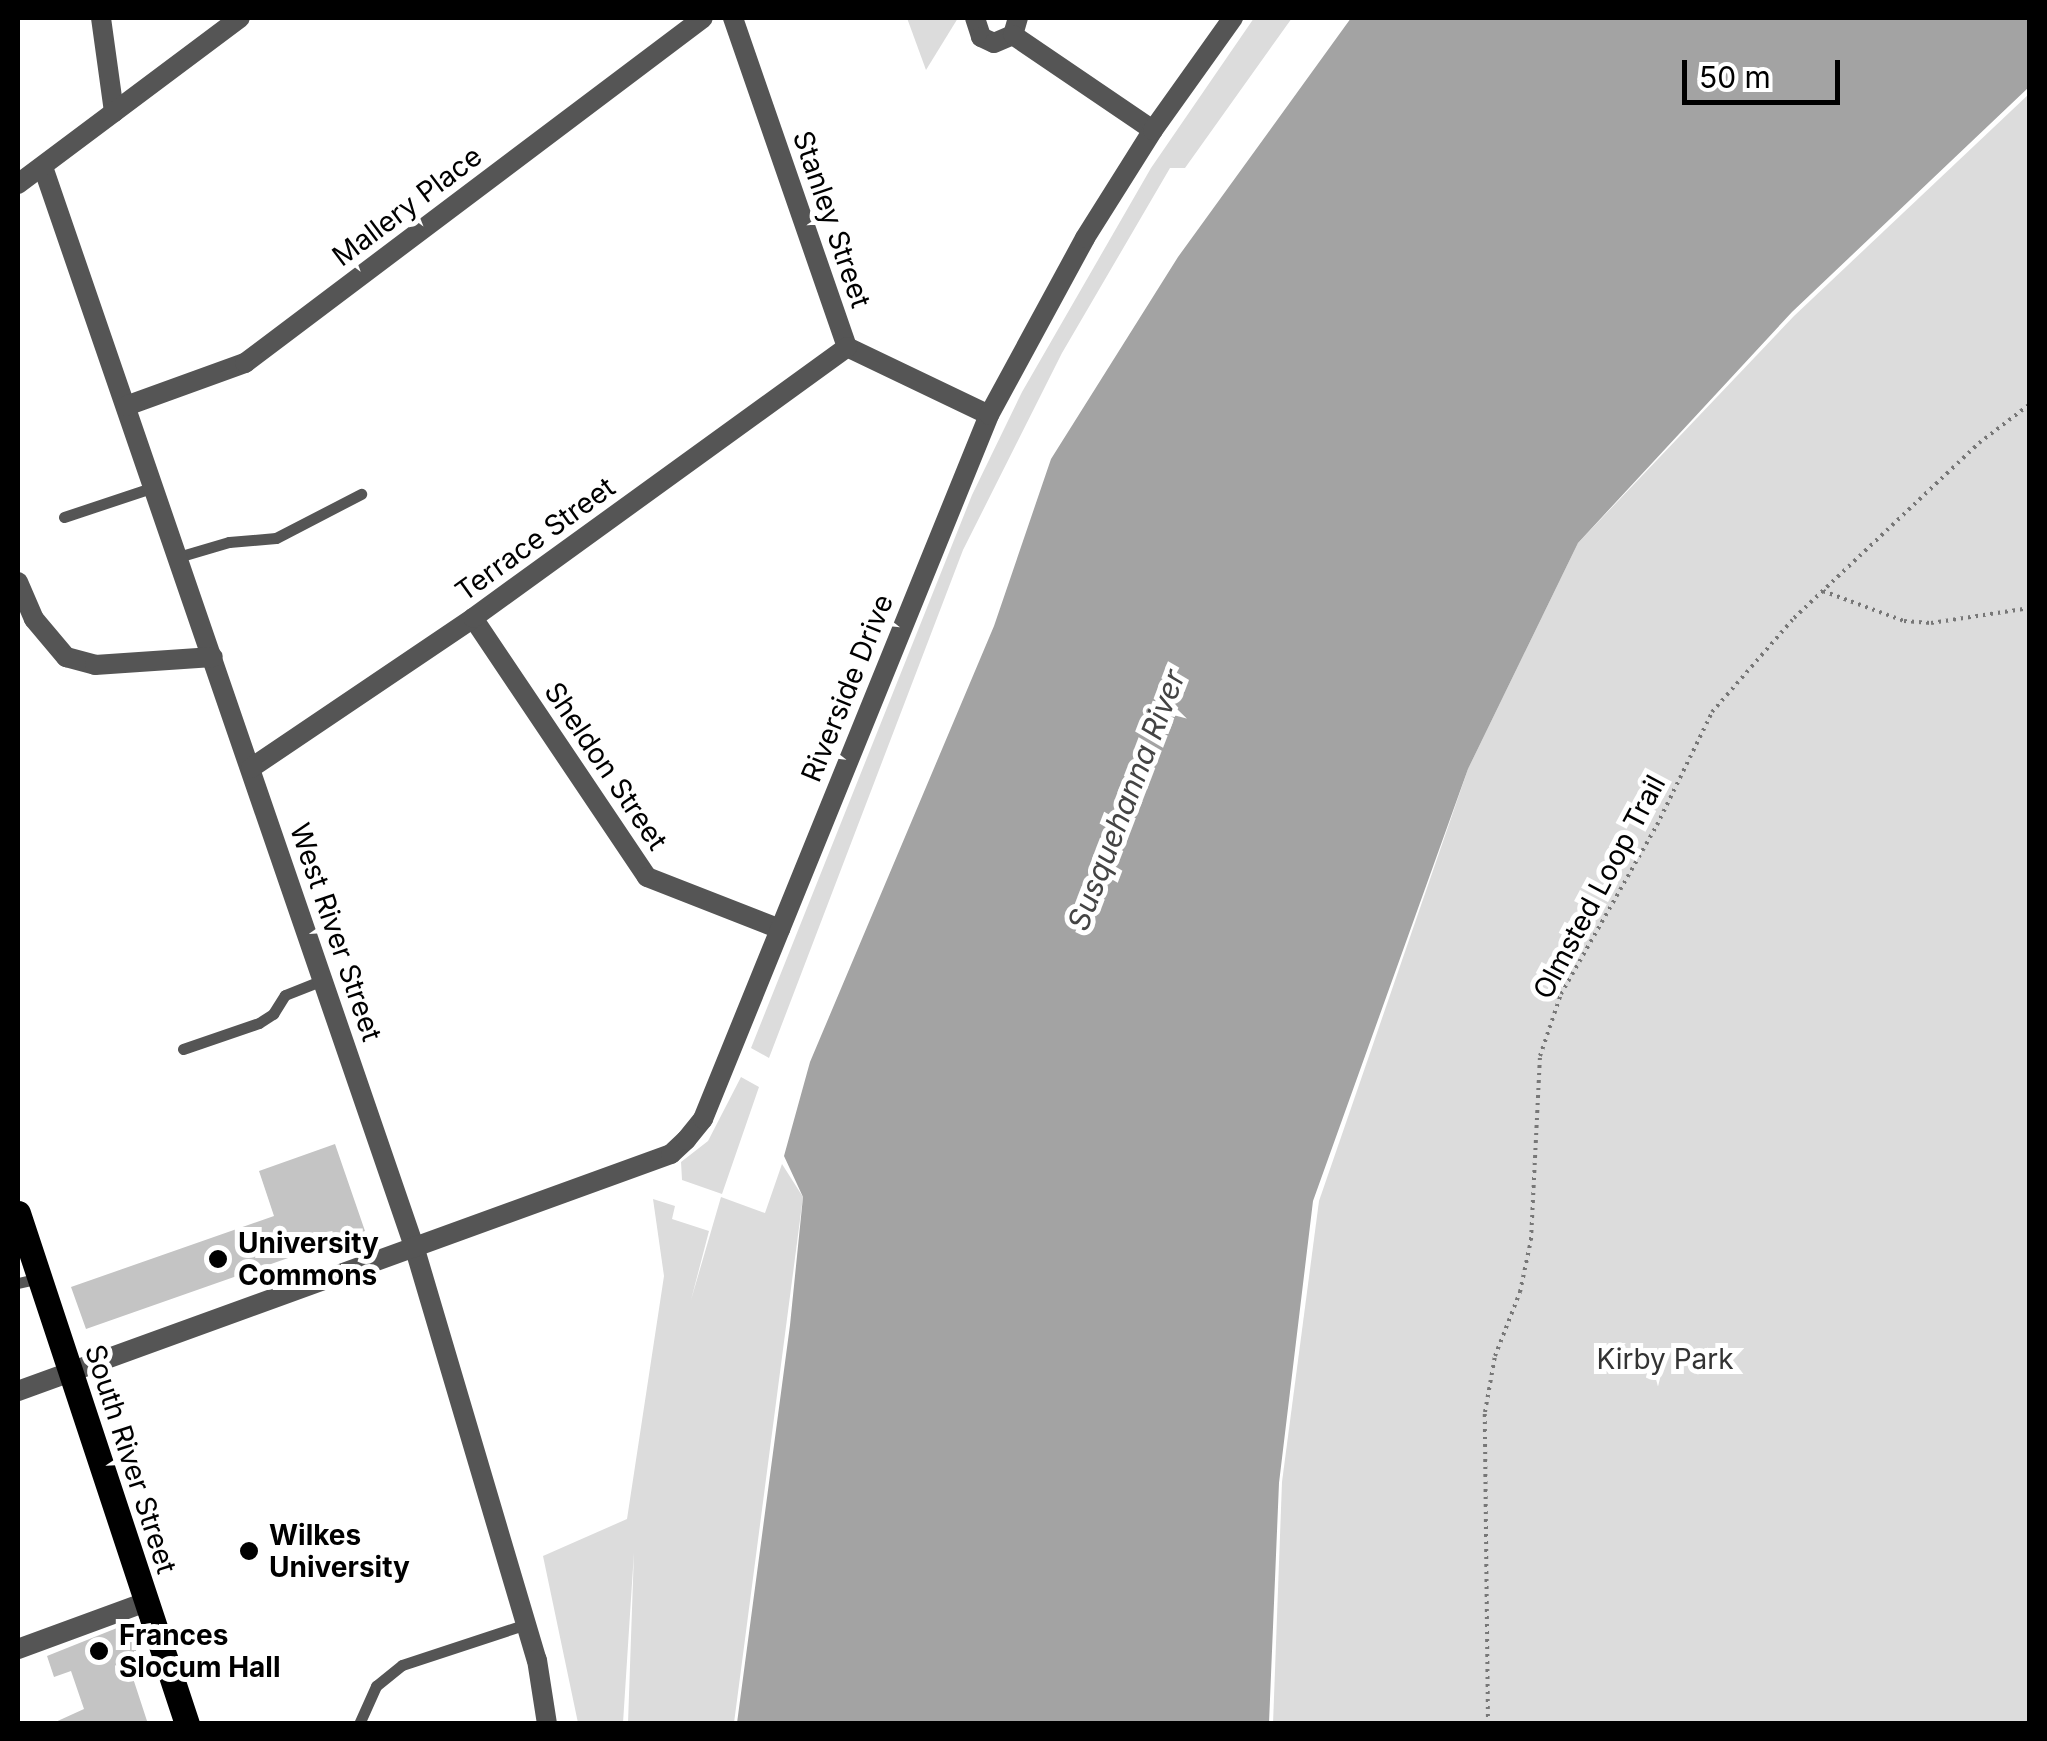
<!DOCTYPE html>
<style>
body{margin:0}
#map{position:relative;width:2047px;height:1741px;overflow:hidden;background:#fff;font-family:Inter,sans-serif}
div>[style]{position:absolute}
.green>*{inset:0;background:#dcdcdc}
.water>*{inset:0;background:#a3a3a3}
.building>*{inset:0;background:#c4c4c4}
.path>*{height:4px;margin-top:-2px;transform-origin:0;background:repeating-linear-gradient(90deg,#777 0 2.5px,transparent 0 7.5px)}
.service>*{height:11px;margin:-5.5px;padding:0 5.5px;transform-origin:5.5px;border-radius:5.5px;background:#555}
.minor>*{height:20px;margin:-10px;padding:0 10px;transform-origin:10px;border-radius:10px;background:#555}
.primary>*{height:25px;margin:-12.5px;padding:0 12.5px;transform-origin:12.5px;border-radius:12.5px;background:#000}
.dots>*{width:28px;height:28px;translate:-50% -50%;box-sizing:border-box;border:5px solid #fff;border-radius:50%}
span{translate:-50% -50%;white-space:nowrap;text-align:center;line-height:1.15;-webkit-text-stroke:10px #fff;paint-order:stroke}
.street-label{font-size:28px;color:#000}
.poi-label{font-size:28px;color:#000;font-weight:700}
.left{translate:0 -50%;text-align:left}
.park-label{font-size:28px;color:#333}
.water-label{font-size:30px;color:#444;font-style:italic}
.frame{position:absolute;inset:0;border:20px solid #000;pointer-events:none}
.scale{position:absolute;left:1682px;top:60px;width:158px;height:45px;box-sizing:border-box;border:5px solid #000;border-top:0;padding-left:12px;font-size:30px;line-height:35px;white-space:nowrap;color:#000;-webkit-text-stroke:8px #fff;paint-order:stroke}
</style>
<div id="map">
<div class="green">
<div style="clip-path:polygon(907px 18px,958px 18px,926px 70px)"></div>
<div style="clip-path:polygon(1254px 18px,1292px 18px,1185px 168px,1170px 168px,1062px 353px,963px 550px,769px 1058px,751px 1048px,972px 495px,1022px 392px,1151px 168px)"></div>
<div style="clip-path:polygon(2029px 94px,2029px 1723px,1273px 1724px,1282px 1482px,1319px 1201px,1468px 769px,1578px 543px,1794px 316px)"></div>
<div style="clip-path:polygon(741px 1077px,759px 1087px,722px 1194px,682px 1180px,681px 1162px,708px 1141px)"></div>
<div style="clip-path:polygon(782px 1164px,803px 1197px,734px 1723px,628px 1723px,634px 1552px,623px 1723px,578px 1723px,543px 1556px,627px 1519px,664px 1276px,653px 1199px,675px 1206px,672px 1219px,709px 1231px,691px 1300px,721px 1197px,765px 1213px)"></div>
</div>
<div class="water">
<div style="clip-path:polygon(1351px 18px,2029px 18px,2029px 87px,1792px 312px,1578px 543px,1468px 769px,1313px 1201px,1279px 1483px,1269px 1723px,737px 1723px,790px 1325px,803px 1197px,784px 1156px,810px 1062px,994px 626px,1051px 459px,1178px 257px)"></div>
</div>
<div class="building">
<div style="clip-path:polygon(335px 1144px,365px 1231px,86px 1329px,71px 1287px,274px 1216px,259px 1171px)"></div>
<div style="clip-path:polygon(127px 1624px,141px 1665px,130px 1669px,148px 1724px,51px 1724px,84px 1709px,71px 1671px,54px 1677px,47px 1656px)"></div>
</div>
<div class="path">
<div style="left:1823px;top:591px;width:86px;rotate:20.3deg"></div>
<div style="left:1904px;top:621px;width:27px;rotate:4deg"></div>
<div style="left:1931px;top:623px;width:100px;rotate:-8.6deg"></div>
<div style="left:1488px;top:1724px;width:312px;rotate:-90.6deg"></div>
<div style="left:1485px;top:1412px;width:57px;rotate:-79.9deg"></div>
<div style="left:1495px;top:1356px;width:69px;rotate:-68.7deg"></div>
<div style="left:1520px;top:1292px;width:53px;rotate:-78.1deg"></div>
<div style="left:1531px;top:1240px;width:184px;rotate:-87.2deg"></div>
<div style="left:1540px;top:1056px;width:65px;rotate:-71.3deg"></div>
<div style="left:1561px;top:994px;width:194px;rotate:-60.4deg"></div>
<div style="left:1657px;top:825px;width:126px;rotate:-64deg"></div>
<div style="left:1712px;top:712px;width:125px;rotate:-48.9deg"></div>
<div style="left:1794px;top:618px;width:255px;rotate:-43.4deg"></div>
<div style="left:1979px;top:443px;width:64px;rotate:-37.4deg"></div>
</div>
<div class="service">
<div style="left:64px;top:517px;width:95px;rotate:-18.4deg"></div>
<div style="left:178px;top:557px;width:53px;rotate:-16.4deg"></div>
<div style="left:229px;top:542px;width:47px;rotate:-4.9deg"></div>
<div style="left:276px;top:538px;width:96px;rotate:-27.4deg"></div>
<div style="left:183px;top:1049px;width:80px;rotate:-18.9deg"></div>
<div style="left:259px;top:1023px;width:17px;rotate:-33deg"></div>
<div style="left:273px;top:1014px;width:22px;rotate:-58deg"></div>
<div style="left:285px;top:995px;width:41px;rotate:-21.5deg"></div>
<div style="left:18px;top:1283px;width:23px;rotate:-13deg"></div>
<div style="left:359px;top:1724px;width:42px;rotate:-65.9deg"></div>
<div style="left:376px;top:1686px;width:33px;rotate:-39deg"></div>
<div style="left:402px;top:1665px;width:132px;rotate:-18.2deg"></div>
</div>
<div class="minor">
<div style="left:101px;top:18px;width:95px;rotate:82.1deg"></div>
<div style="left:733px;top:18px;width:348px;rotate:70.9deg"></div>
<div style="left:847px;top:347px;width:157px;rotate:25.6deg"></div>
<div style="left:975px;top:18px;width:20px;rotate:72deg"></div>
<div style="left:981px;top:37px;width:14px;rotate:25deg"></div>
<div style="left:994px;top:43px;width:21px;rotate:-23deg"></div>
<div style="left:1013px;top:35px;width:18px;rotate:-74deg"></div>
<div style="left:1013px;top:35px;width:169px;rotate:34.2deg"></div>
<div style="left:43px;top:167px;width:1141px;rotate:71.03deg"></div>
<div style="left:414px;top:1246px;width:432px;rotate:73.5deg"></div>
<div style="left:537px;top:1660px;width:65px;rotate:81.1deg"></div>
<div style="left:18px;top:184px;width:277px;rotate:-36.8deg"></div>
<div style="left:126px;top:406px;width:127px;rotate:-19.9deg"></div>
<div style="left:245px;top:363px;width:573px;rotate:-36.99deg"></div>
<div style="left:18px;top:582px;width:40px;rotate:66.6deg"></div>
<div style="left:34px;top:619px;width:50px;rotate:49.9deg"></div>
<div style="left:66px;top:657px;width:30px;rotate:15deg"></div>
<div style="left:95px;top:665px;width:118px;rotate:-3.9deg"></div>
<div style="left:473px;top:618px;width:312px;rotate:56.1deg"></div>
<div style="left:647px;top:877px;width:143px;rotate:21.4deg"></div>
<div style="left:251px;top:768px;width:268px;rotate:-34deg"></div>
<div style="left:473px;top:618px;width:462px;rotate:-35.9deg"></div>
<div style="left:18px;top:1391px;width:695px;rotate:-19.95deg"></div>
<div style="left:671px;top:1154px;width:21px;rotate:-43deg"></div>
<div style="left:686px;top:1140px;width:27px;rotate:-51deg"></div>
<div style="left:703px;top:1119px;width:760px;rotate:-67.89deg"></div>
<div style="left:989px;top:415px;width:201px;rotate:-61.5deg"></div>
<div style="left:1085px;top:238px;width:128px;rotate:-57.8deg"></div>
<div style="left:1153px;top:130px;width:138px;rotate:-54.5deg"></div>
<div style="left:18px;top:1649px;width:136px;rotate:-20.2deg"></div>
</div>
<div class="primary">
<div style="left:18px;top:1213px;width:538px;rotate:71.7deg"></div>
</div>
<div class="dots">
<div style="left:218px;top:1259px;background:#000"></div>
<div style="left:249px;top:1551px;background:#000"></div>
<div style="left:99px;top:1651px;background:#000"></div>
</div>
<div class="street-label">
<span style="left:407px;top:206px;rotate:-37deg">Mallery Place</span>
<span style="left:832px;top:219px;rotate:71deg">Stanley Street</span>
<span style="left:535px;top:539px;rotate:-36deg">Terrace Street</span>
<span style="left:847px;top:688px;rotate:-68deg">Riverside Drive</span>
<span style="left:606px;top:766px;rotate:56deg">Sheldon Street</span>
<span style="left:1599px;top:887px;rotate:-62deg">Olmsted Loop Trail</span>
<span style="left:336px;top:932px;rotate:71deg">West River Street</span>
<span style="left:131px;top:1459px;rotate:72deg">South River Street</span>
</div>
<div class="poi-label">
<span class="left" style="left:238px;top:1259px">University<br>Commons</span>
<span class="left" style="left:269px;top:1551px">Wilkes<br>University</span>
<span class="left" style="left:119px;top:1651px">Frances<br>Slocum Hall</span>
</div>
<div class="park-label">
<span style="left:1665px;top:1359px">Kirby Park</span>
</div>
<div class="water-label">
<span style="left:1126px;top:800px;rotate:-69deg">Susquehanna River</span>
</div>
<div class="frame"></div>
<div class="scale">50 m</div>
</div>
